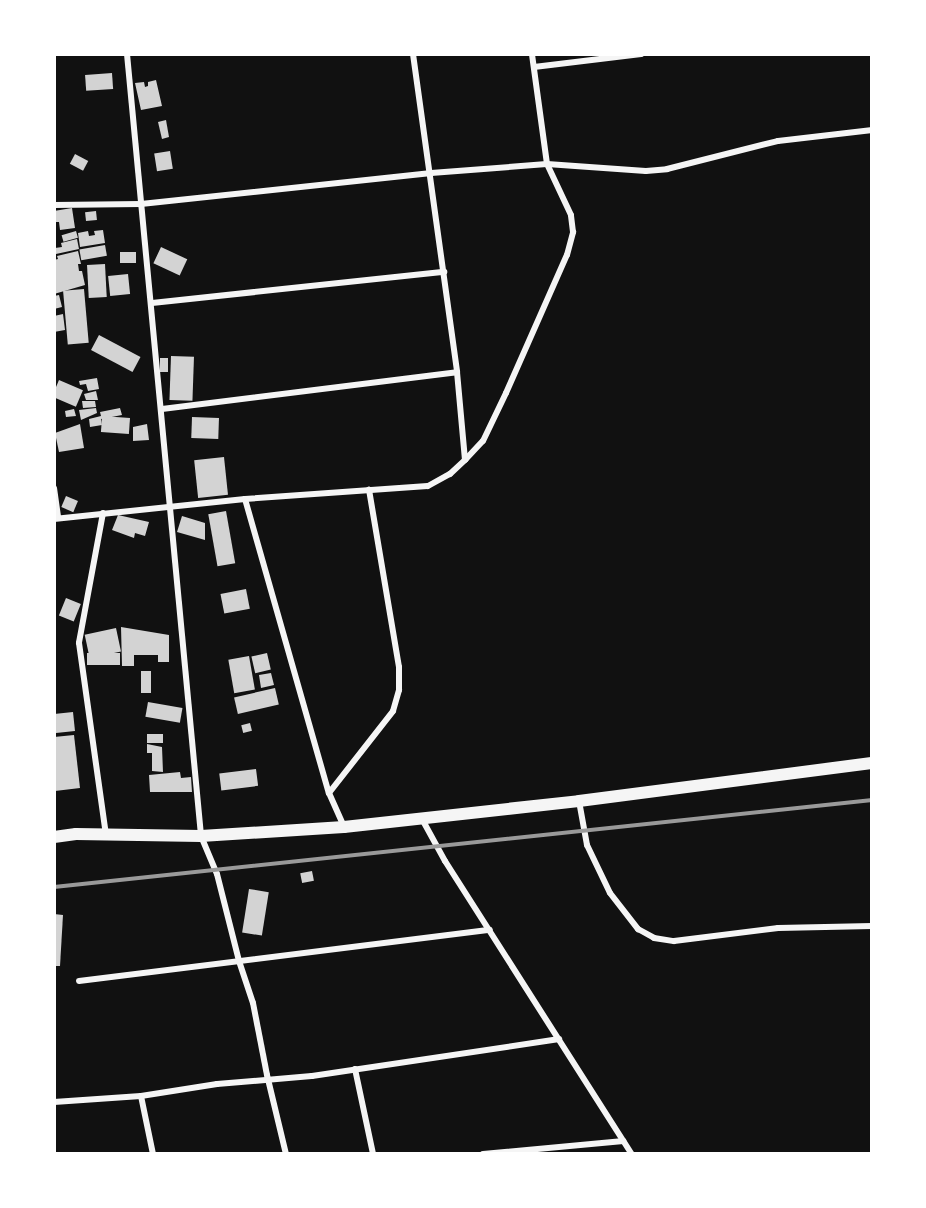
<!DOCTYPE html>
<style>
body{margin:0}
#map{position:relative;width:926px;height:1208px;overflow:hidden;background:#111;font-family:"Roboto Condensed",sans-serif}
div>[style]{position:absolute}
.building>*{inset:0;background:#d3d3d3;transform-origin:0 0}
.minor>*{height:6px;margin:-3px;padding:0 3px;transform-origin:3px;border-radius:3px;background:#f5f5f5}
.trunk>*{height:12px;margin:-6px;padding:0 6px;transform-origin:6px;border-radius:6px;background:#f5f5f5}
.rail>*{height:4px;margin:-2px;padding:0 2px;transform-origin:2px;border-radius:2px;background:#9a9a9a}
span{translate:-50% -50%;white-space:nowrap;text-align:center;line-height:1.15;-webkit-text-stroke:5px #fff;paint-order:stroke}
.frame{position:absolute;inset:0;border:56px solid #fff;pointer-events:none}
</style>
<div id="map">
<div class="building">
<div style="left:112px;top:73px;width:16px;height:27px;rotate:86deg"></div>
<div style="clip-path:polygon(156px 80px,162px 106px,141px 110px,135px 83px,144px 82px,145px 87px,148px 86px,148px 82px)"></div>
<div style="clip-path:polygon(166px 120px,169px 137px,162px 139px,158px 122px)"></div>
<div style="left:170px;top:151px;width:18px;height:16px;rotate:81deg"></div>
<div style="left:75px;top:154px;width:15px;height:11px;rotate:28deg"></div>
<div style="clip-path:polygon(72px 208px,75px 228px,60px 230px,59px 222px,54px 222px,54px 211px)"></div>
<div style="left:96px;top:211px;width:9px;height:11px;rotate:84deg"></div>
<div style="clip-path:polygon(103px 230px,105px 243px,80px 247px,78px 233px,88px 231px,89px 236px,95px 235px,94px 231px)"></div>
<div style="left:76px;top:231px;width:7px;height:15px;rotate:74deg"></div>
<div style="clip-path:polygon(77px 239px,79px 249px,56px 254px,55px 248px,62px 247px,61px 243px)"></div>
<div style="left:105px;top:245px;width:11px;height:26px;rotate:80deg"></div>
<div style="left:161px;top:247px;width:29px;height:18px;rotate:25deg"></div>
<div style="clip-path:polygon(78px 251px,81px 264px,78px 264px,79px 271px,82px 271px,85px 285px,54px 294px,54px 260px,58px 259px,57px 256px)"></div>
<div style="left:136px;top:252px;width:11px;height:16px;rotate:90deg"></div>
<div style="left:105px;top:264px;width:33px;height:18px;rotate:87deg"></div>
<div style="left:128px;top:274px;width:20px;height:20px;rotate:84deg"></div>
<div style="left:84px;top:289px;width:54px;height:21px;rotate:85deg"></div>
<div style="clip-path:polygon(59px 295px,62px 307px,54px 309px,54px 296px)"></div>
<div style="clip-path:polygon(63px 314px,65px 330px,54px 332px,54px 316px)"></div>
<div style="left:99px;top:335px;width:47px;height:17px;rotate:28deg"></div>
<div style="left:171px;top:356px;width:23px;height:44px;rotate:2deg"></div>
<div style="left:160px;top:358px;width:8px;height:14px"></div>
<div style="clip-path:polygon(97px 378px,99px 389px,88px 391px,86px 384px,80px 385px,79px 381px)"></div>
<div style="left:59px;top:380px;width:26px;height:18px;rotate:23deg"></div>
<div style="clip-path:polygon(96px 391px,98px 400px,86px 400px,84px 394px)"></div>
<div style="clip-path:polygon(82px 401px,95px 401px,96px 407px,83px 408px)"></div>
<div style="clip-path:polygon(96px 408px,97px 413px,81px 420px,79px 410px)"></div>
<div style="clip-path:polygon(120px 408px,122px 415px,101px 419px,102px 425px,90px 427px,89px 419px,101px 416px,100px 412px)"></div>
<div style="clip-path:polygon(74px 409px,76px 416px,66px 417px,65px 411px)"></div>
<div style="left:192px;top:417px;width:27px;height:21px;rotate:2deg"></div>
<div style="left:130px;top:418px;width:16px;height:28px;rotate:94deg"></div>
<div style="clip-path:polygon(80px 424px,84px 448px,59px 452px,55px 433px)"></div>
<div style="clip-path:polygon(147px 424px,149px 440px,133px 441px,133px 427px)"></div>
<div style="left:224px;top:457px;width:38px;height:30px;rotate:84deg"></div>
<div style="left:66px;top:496px;width:13px;height:12px;rotate:23deg"></div>
<div style="left:226px;top:511px;width:53px;height:18px;rotate:80deg"></div>
<div style="clip-path:polygon(118px 515px,149px 522px,145px 536px,135px 533px,134px 538px,112px 530px)"></div>
<div style="clip-path:polygon(182px 516px,205px 523px,205px 540px,177px 532px)"></div>
<div style="left:246px;top:589px;width:20px;height:26px;rotate:79deg"></div>
<div style="left:66px;top:598px;width:16px;height:19px;rotate:22deg"></div>
<div style="clip-path:polygon(121px 627px,169px 635px,169px 662px,158px 662px,158px 655px,134px 655px,134px 666px,122px 666px)"></div>
<div style="left:116px;top:628px;width:24px;height:32px;rotate:78deg"></div>
<div style="left:120px;top:653px;width:12px;height:33px;rotate:90deg"></div>
<div style="left:267px;top:653px;width:17px;height:16px;rotate:77deg"></div>
<div style="left:249px;top:656px;width:34px;height:21px;rotate:80deg"></div>
<div style="left:141px;top:671px;width:10px;height:22px"></div>
<div style="clip-path:polygon(271px 673px,274px 685px,261px 688px,259px 675px)"></div>
<div style="left:275px;top:688px;width:17px;height:42px;rotate:77deg"></div>
<div style="left:148px;top:702px;width:35px;height:15px;rotate:10deg"></div>
<div style="left:73px;top:712px;width:19px;height:19px;rotate:84deg"></div>
<div style="left:250px;top:723px;width:8px;height:9px;rotate:76deg"></div>
<div style="left:147px;top:734px;width:16px;height:9px"></div>
<div style="clip-path:polygon(74px 735px,80px 788px,55px 791px,54px 737px)"></div>
<div style="clip-path:polygon(147px 744px,162px 747px,163px 772px,152px 771px,152px 753px,147px 753px)"></div>
<div style="left:256px;top:769px;width:17px;height:37px;rotate:83deg"></div>
<div style="clip-path:polygon(180px 772px,181px 778px,191px 777px,192px 792px,150px 792px,149px 775px)"></div>
<div style="left:312px;top:871px;width:10px;height:12px;rotate:79deg"></div>
<div style="left:249px;top:889px;width:20px;height:44px;rotate:9deg"></div>
<div style="clip-path:polygon(54px 914px,63px 915px,60px 966px,54px 966px)"></div>
</div>
<div class="minor">
<div style="left:127px;top:54px;width:785px;rotate:84.59deg"></div>
<div style="left:201px;top:836px;width:41px;rotate:67.2deg"></div>
<div style="left:217px;top:874px;width:90px;rotate:75.8deg"></div>
<div style="left:239px;top:961px;width:44px;rotate:71.6deg"></div>
<div style="left:253px;top:1003px;width:73px;rotate:79deg"></div>
<div style="left:267px;top:1075px;width:81px;rotate:76.5deg"></div>
<div style="left:413px;top:54px;width:321px;rotate:82.1deg"></div>
<div style="left:457px;top:372px;width:88px;rotate:84.8deg"></div>
<div style="left:534px;top:67px;width:108px;rotate:-6.9deg"></div>
<div style="left:54px;top:205px;width:87px;rotate:-0.7deg"></div>
<div style="left:141px;top:204px;width:292px;rotate:-6.1deg"></div>
<div style="left:431px;top:173px;width:116px;rotate:-4.4deg"></div>
<div style="left:547px;top:164px;width:99px;rotate:4deg"></div>
<div style="left:646px;top:171px;width:21px;rotate:-5deg"></div>
<div style="left:667px;top:169px;width:114px;rotate:-14.2deg"></div>
<div style="left:778px;top:141px;width:95px;rotate:-6.7deg"></div>
<div style="left:152px;top:303px;width:294px;rotate:-6.1deg"></div>
<div style="left:162px;top:409px;width:297px;rotate:-7.1deg"></div>
<div style="left:54px;top:488px;width:30px;rotate:82deg"></div>
<div style="left:245px;top:499px;width:306px;rotate:74.1deg"></div>
<div style="left:329px;top:793px;width:37px;rotate:66deg"></div>
<div style="left:103px;top:513px;width:132px;rotate:100.5deg"></div>
<div style="left:79px;top:643px;width:195px;rotate:82deg"></div>
<div style="left:54px;top:519px;width:192px;rotate:-6deg"></div>
<div style="left:245px;top:499px;width:183px;rotate:-4.1deg"></div>
<div style="left:428px;top:486px;width:25px;rotate:-29deg"></div>
<div style="left:450px;top:474px;width:21px;rotate:-43deg"></div>
<div style="left:465px;top:460px;width:26px;rotate:-47deg"></div>
<div style="left:483px;top:441px;width:53px;rotate:-64.4deg"></div>
<div style="left:506px;top:393px;width:151px;rotate:-66.2deg"></div>
<div style="left:567px;top:255px;width:24px;rotate:-75deg"></div>
<div style="left:573px;top:232px;width:17px;rotate:-97deg"></div>
<div style="left:571px;top:215px;width:56px;rotate:-115.2deg"></div>
<div style="left:547px;top:164px;width:111px;rotate:-97.8deg"></div>
<div style="left:329px;top:793px;width:104px;rotate:-52deg"></div>
<div style="left:393px;top:711px;width:22px;rotate:-74deg"></div>
<div style="left:399px;top:690px;width:23px;rotate:-90deg"></div>
<div style="left:399px;top:667px;width:180px;rotate:-99.6deg"></div>
<div style="left:579px;top:801px;width:45px;rotate:79.7deg"></div>
<div style="left:587px;top:845px;width:53px;rotate:64.4deg"></div>
<div style="left:610px;top:893px;width:46px;rotate:52.1deg"></div>
<div style="left:638px;top:929px;width:18px;rotate:29deg"></div>
<div style="left:654px;top:938px;width:20px;rotate:9deg"></div>
<div style="left:674px;top:941px;width:105px;rotate:-7.1deg"></div>
<div style="left:778px;top:928px;width:94px;rotate:-1.2deg"></div>
<div style="left:422px;top:819px;width:48px;rotate:61.3deg"></div>
<div style="left:445px;top:861px;width:348px;rotate:57.5deg"></div>
<div style="left:79px;top:981px;width:414px;rotate:-7.1deg"></div>
<div style="left:355px;top:1069px;width:87px;rotate:78deg"></div>
<div style="left:141px;top:1096px;width:59px;rotate:78.3deg"></div>
<div style="left:54px;top:1102px;width:87px;rotate:-3.9deg"></div>
<div style="left:141px;top:1096px;width:77px;rotate:-9deg"></div>
<div style="left:217px;top:1084px;width:95px;rotate:-4.8deg"></div>
<div style="left:312px;top:1076px;width:250px;rotate:-8.5deg"></div>
<div style="left:483px;top:1154px;width:141px;rotate:-5.3deg"></div>
</div>
<div class="trunk">
<div style="left:54px;top:837px;width:22px;rotate:-8deg"></div>
<div style="left:76px;top:834px;width:125px;rotate:0.9deg"></div>
<div style="left:201px;top:836px;width:143px;rotate:-3.6deg"></div>
<div style="left:344px;top:827px;width:236px;rotate:-6.3deg"></div>
<div style="left:579px;top:801px;width:295px;rotate:-7.4deg"></div>
</div>
<div class="rail">
<div style="left:54px;top:887px;width:823px;rotate:-6.07deg"></div>
</div>
<div class="frame"></div>
</div>
